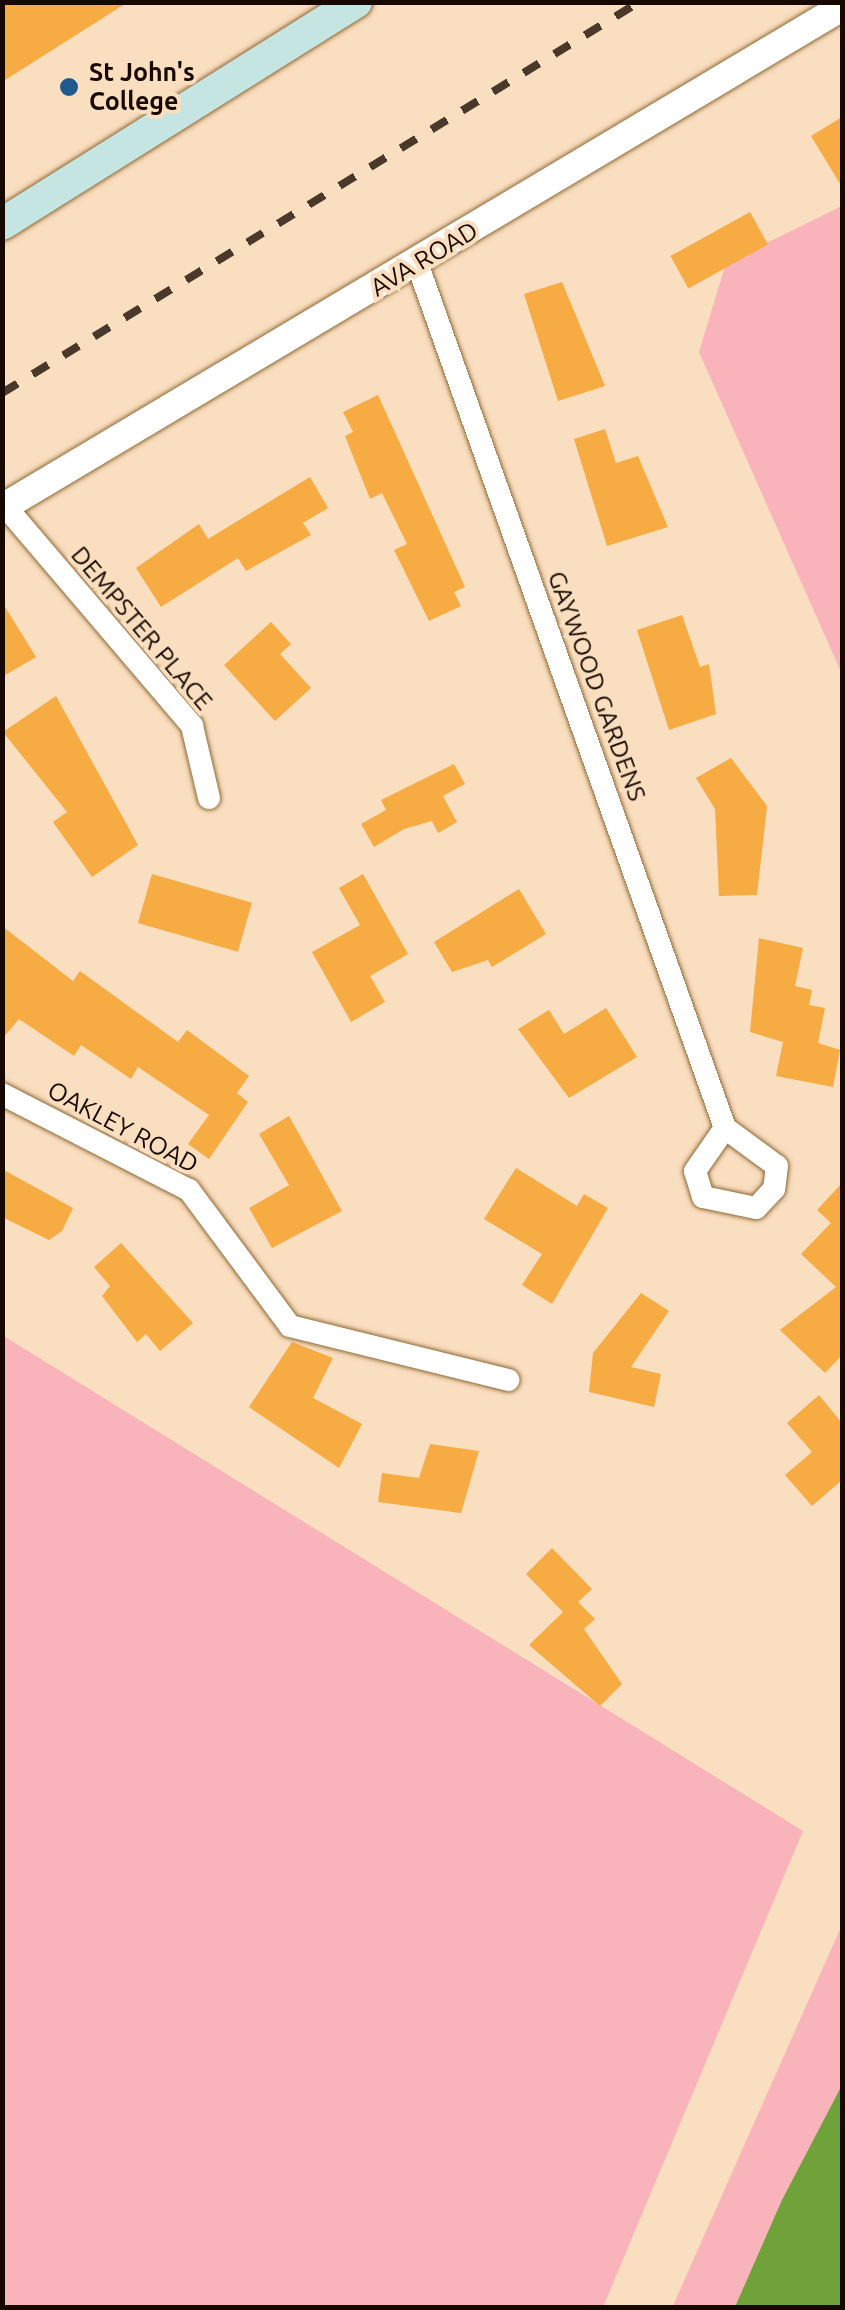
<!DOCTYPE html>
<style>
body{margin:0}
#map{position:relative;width:845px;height:2310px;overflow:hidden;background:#f9debf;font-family:Ubuntu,sans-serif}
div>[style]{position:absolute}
.green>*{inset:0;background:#f8b3bb}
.water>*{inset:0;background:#70a23a}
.building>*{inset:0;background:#f6ab43;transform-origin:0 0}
.roads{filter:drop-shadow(0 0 2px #906835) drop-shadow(0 0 2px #906835)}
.minor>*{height:22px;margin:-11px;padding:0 11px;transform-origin:11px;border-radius:11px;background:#fff}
.tertiary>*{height:28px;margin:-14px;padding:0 14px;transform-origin:14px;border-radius:14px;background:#fff}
.secondary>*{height:32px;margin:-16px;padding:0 16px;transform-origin:16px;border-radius:16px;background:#c5e5e3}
.rail>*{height:8px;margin-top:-4px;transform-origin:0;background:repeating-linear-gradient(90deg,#4a392b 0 18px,transparent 0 36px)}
.dots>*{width:28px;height:28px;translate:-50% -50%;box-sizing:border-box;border:5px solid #f9debf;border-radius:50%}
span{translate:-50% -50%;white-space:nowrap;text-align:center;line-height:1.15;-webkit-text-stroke:8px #f9debf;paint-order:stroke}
.poi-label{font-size:25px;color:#180900;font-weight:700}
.left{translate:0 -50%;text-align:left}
.street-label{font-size:25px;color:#180900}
.frame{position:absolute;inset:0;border:5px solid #180900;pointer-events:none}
</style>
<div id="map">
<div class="green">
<div style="clip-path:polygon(842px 206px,842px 674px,699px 352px,726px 263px)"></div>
<div style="clip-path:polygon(2px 1335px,803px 1831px,603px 2307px,3px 2307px)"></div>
<div style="clip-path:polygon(842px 1925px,842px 2132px,760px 2307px,672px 2308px)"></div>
</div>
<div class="water">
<div style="clip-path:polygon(842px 2085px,842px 2307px,735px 2307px,782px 2200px)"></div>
</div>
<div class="building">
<div style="clip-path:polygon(2px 2px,128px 2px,2px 82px)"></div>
<div style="clip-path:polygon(842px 117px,842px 187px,811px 136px)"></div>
<div style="left:750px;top:212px;width:37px;height:91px;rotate:61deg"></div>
<div style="clip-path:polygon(562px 282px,605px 386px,558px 401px,524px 294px)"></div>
<div style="clip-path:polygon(378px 395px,465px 587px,454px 592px,461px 606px,429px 621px,394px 550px,407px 544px,382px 493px,370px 499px,345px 436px,353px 432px,343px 412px)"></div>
<div style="clip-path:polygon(605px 429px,616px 463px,638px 456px,668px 527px,607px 546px,574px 439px)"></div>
<div style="clip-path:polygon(310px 477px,328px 508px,303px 523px,311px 535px,246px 571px,238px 558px,161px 607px,136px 568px,199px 524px,208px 539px)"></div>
<div style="clip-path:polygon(2px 602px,36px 657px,2px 677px)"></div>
<div style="clip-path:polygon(682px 615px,700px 667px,709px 664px,716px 714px,669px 730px,637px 630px)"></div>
<div style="clip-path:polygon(271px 622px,291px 644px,280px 654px,311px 688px,275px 721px,224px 665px)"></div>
<div style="clip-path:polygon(56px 696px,138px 845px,92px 877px,53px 822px,67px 812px,3px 732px)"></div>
<div style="clip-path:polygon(731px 758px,767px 806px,757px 895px,719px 896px,715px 809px,696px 778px)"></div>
<div style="clip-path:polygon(454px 764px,465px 784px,443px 796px,457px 822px,438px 833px,432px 821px,404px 829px,374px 847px,361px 824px,386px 810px,381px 800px)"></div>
<div style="left:152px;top:874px;width:104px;height:51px;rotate:16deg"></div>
<div style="clip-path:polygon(363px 874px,408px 954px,370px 976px,385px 1002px,351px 1022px,312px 952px,360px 925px,339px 888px)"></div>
<div style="clip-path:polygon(519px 889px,546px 934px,492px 967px,488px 960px,452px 972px,434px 942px)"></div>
<div style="clip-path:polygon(2px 926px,73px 981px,80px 971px,178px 1042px,187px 1030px,249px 1076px,237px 1093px,248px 1102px,209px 1159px,188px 1144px,209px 1115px,138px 1067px,131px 1079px,81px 1045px,74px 1056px,19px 1019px,2px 1039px)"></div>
<div style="clip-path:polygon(759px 938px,803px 948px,795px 986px,812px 990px,809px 1005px,825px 1008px,818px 1043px,840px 1050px,833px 1087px,776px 1076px,783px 1042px,750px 1032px)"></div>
<div style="clip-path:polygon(606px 1008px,637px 1057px,569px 1098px,518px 1029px,549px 1010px,564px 1034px)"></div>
<div style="clip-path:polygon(289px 1116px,342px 1211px,272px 1248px,249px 1208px,289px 1185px,259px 1134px)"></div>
<div style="clip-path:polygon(516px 1168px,577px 1206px,584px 1194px,608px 1208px,552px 1304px,522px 1285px,542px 1254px,484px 1219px)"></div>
<div style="clip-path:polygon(2px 1169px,73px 1208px,62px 1231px,49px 1240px,2px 1217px)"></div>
<div style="clip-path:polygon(842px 1183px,842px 1355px,825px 1373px,780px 1330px,836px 1287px,801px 1254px,831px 1223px,817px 1210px)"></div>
<div style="clip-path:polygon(121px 1243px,193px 1323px,160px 1351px,146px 1334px,137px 1342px,102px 1296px,110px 1286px,94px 1267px)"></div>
<div style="clip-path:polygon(641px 1293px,669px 1311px,631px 1367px,661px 1374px,654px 1407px,589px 1392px,593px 1353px)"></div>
<div style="clip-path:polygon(292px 1342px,333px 1358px,313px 1398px,362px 1424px,339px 1468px,249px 1407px)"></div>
<div style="clip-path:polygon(819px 1395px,842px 1423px,842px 1480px,812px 1506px,785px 1475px,812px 1452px,787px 1423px)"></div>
<div style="clip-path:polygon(430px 1444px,479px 1451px,461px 1513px,378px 1502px,382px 1473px,419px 1478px)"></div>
<div style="clip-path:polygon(552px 1548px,592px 1589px,578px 1602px,595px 1619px,584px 1629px,622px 1684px,600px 1706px,529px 1645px,563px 1612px,526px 1574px)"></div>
</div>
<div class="roads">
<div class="minor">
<div style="left:417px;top:263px;width:918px;rotate:70.4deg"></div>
<div style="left:725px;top:1128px;width:64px;rotate:36.2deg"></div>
<div style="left:777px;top:1166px;width:23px;rotate:97deg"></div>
<div style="left:774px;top:1189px;width:26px;rotate:133deg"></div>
<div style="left:756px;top:1208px;width:54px;rotate:-168.3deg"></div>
<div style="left:703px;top:1197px;width:27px;rotate:-107deg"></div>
<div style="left:695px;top:1171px;width:52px;rotate:-55.1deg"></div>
<div style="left:5px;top:506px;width:289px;rotate:49.6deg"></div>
<div style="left:192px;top:726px;width:74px;rotate:76.7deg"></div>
<div style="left:2px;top:1094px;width:210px;rotate:27.2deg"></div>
<div style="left:189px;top:1190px;width:169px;rotate:53.4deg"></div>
<div style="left:290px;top:1326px;width:225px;rotate:13.9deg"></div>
</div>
<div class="tertiary">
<div style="left:2px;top:508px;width:978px;rotate:-30.81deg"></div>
</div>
<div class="secondary">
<div style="left:2px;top:224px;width:418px;rotate:-32.1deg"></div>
</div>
</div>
<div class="rail">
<div style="left:2px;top:393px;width:747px;rotate:-31.54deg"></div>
</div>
<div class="dots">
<div style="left:69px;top:87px;background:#205990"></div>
</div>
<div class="poi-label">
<span class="left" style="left:89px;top:87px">St John's<br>College</span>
</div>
<div class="street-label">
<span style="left:424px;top:259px;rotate:-31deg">AVA ROAD</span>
<span style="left:142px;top:628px;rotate:50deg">DEMPSTER PLACE</span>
<span style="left:597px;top:686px;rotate:70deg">GAYWOOD GARDENS</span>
<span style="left:123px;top:1127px;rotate:28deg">OAKLEY ROAD</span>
</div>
<div class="frame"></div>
</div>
